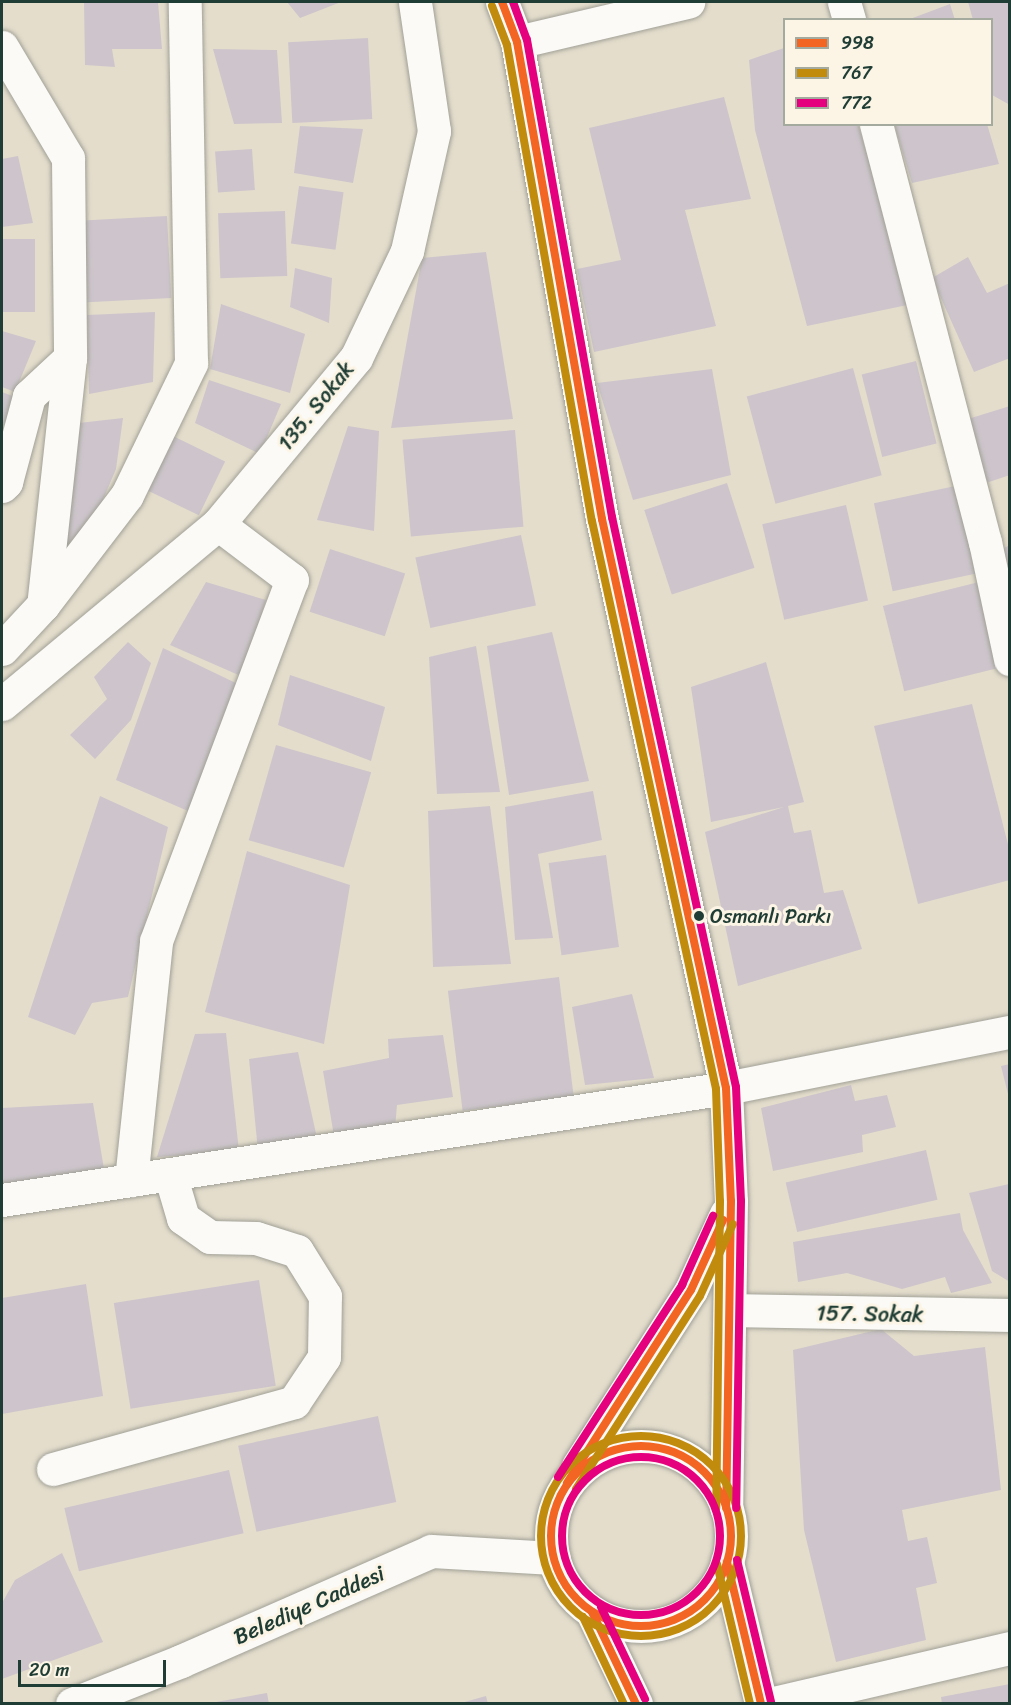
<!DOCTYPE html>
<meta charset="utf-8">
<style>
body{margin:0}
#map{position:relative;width:1011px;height:1705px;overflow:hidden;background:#e4ddcc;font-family:Sriracha,sans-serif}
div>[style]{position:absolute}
.building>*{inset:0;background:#cdc5cb;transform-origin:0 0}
.roads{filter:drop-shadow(0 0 2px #a1a197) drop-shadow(0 0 2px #a1a197)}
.minor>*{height:33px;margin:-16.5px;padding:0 16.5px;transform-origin:16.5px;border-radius:16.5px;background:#fbfaf7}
.major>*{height:33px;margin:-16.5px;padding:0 16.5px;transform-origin:16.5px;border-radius:16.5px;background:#fbfaf7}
.major>.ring{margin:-16.5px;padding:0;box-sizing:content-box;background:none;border:33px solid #fbfaf7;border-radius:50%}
.bus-1>*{height:8px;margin:-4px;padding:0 4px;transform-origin:4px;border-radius:4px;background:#f26522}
.bus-1>.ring{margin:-4px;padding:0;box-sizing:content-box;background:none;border:8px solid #f26522;border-radius:50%}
.bus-2>*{height:8px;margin:-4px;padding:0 4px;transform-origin:4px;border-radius:4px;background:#c18c0d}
.bus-2>.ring{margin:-4px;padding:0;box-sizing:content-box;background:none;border:8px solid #c18c0d;border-radius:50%}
.bus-3>*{height:8px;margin:-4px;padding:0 4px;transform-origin:4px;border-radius:4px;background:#e5007d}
.bus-3>.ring{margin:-4px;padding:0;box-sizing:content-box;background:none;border:8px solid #e5007d;border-radius:50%}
.dots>*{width:16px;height:16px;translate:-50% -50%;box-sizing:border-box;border:3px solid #fcf5e5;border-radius:50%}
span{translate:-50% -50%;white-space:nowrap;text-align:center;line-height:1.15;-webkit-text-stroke:6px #fcf5e5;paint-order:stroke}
.bus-label{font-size:20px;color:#1f3d34}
.left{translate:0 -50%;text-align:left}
.street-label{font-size:22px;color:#1f3d34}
.frame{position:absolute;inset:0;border:3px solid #1f3d34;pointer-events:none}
.legend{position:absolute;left:783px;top:18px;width:210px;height:108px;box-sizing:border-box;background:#fcf5e5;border:2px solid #a4ab9e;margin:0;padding:8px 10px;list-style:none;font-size:18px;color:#1f3d34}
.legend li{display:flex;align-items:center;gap:12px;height:30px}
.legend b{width:30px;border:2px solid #a4ab9e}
.scale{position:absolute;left:18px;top:1660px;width:148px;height:27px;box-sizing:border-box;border:3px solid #1f3d34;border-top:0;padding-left:8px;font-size:18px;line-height:21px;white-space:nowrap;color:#1f3d34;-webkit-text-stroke:4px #fcf5e5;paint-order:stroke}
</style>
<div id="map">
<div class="building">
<div style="clip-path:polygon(84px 2px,158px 2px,162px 49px,112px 49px,115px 67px,85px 65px)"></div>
<div style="clip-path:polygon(287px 2px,341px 2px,300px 18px)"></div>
<div style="clip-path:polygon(968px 2px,1010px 2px,1010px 105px,992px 95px,992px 20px,973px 20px)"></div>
<div style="clip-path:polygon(950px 4px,955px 20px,910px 20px,910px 19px)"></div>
<div style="left:368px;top:38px;width:81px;height:80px;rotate:87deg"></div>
<div style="clip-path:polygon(784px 48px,784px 124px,858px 124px,912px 304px,807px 326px,755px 130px,749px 60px)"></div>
<div style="clip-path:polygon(213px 49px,277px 50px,282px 123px,234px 124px)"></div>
<div style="clip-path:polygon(724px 97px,751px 199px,685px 210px,716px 326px,594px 352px,577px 269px,621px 260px,589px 128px)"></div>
<div style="clip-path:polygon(894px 124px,987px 124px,999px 164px,912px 183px)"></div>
<div style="clip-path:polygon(300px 126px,363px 129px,353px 183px,294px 173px)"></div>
<div style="left:252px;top:149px;width:41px;height:37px;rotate:86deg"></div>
<div style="clip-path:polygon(18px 156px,33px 223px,2px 227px,2px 159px)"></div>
<div style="left:299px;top:186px;width:45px;height:58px;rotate:8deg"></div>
<div style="left:285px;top:211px;width:65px;height:67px;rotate:88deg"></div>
<div style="left:167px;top:216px;width:82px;height:84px;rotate:87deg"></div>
<div style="left:2px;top:239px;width:33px;height:73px"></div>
<div style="clip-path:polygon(486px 252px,513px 419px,391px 428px,422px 258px)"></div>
<div style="clip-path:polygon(968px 257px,987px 293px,1010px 283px,1010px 358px,974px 372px,932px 278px)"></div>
<div style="clip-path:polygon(295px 268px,332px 278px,329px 323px,290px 307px)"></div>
<div style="clip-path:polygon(221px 304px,305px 334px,290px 393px,210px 369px)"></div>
<div style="clip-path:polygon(155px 312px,153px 382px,89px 394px,87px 315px)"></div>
<div style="clip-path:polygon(2px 331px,36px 341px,15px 392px,2px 387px)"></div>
<div style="left:916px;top:361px;width:85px;height:56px;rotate:76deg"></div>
<div style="left:853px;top:368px;width:111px;height:110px;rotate:75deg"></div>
<div style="clip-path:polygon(712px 369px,731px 475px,633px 500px,597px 383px)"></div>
<div style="clip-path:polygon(209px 380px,281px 404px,260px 454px,195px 423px)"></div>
<div style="clip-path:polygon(2px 392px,15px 397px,2px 430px)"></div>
<div style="clip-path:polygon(1010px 406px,1010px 475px,980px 485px,968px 419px)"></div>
<div style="clip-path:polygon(123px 418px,116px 469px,96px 516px,63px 549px,70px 424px)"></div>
<div style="clip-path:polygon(348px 426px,379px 431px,374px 531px,317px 520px)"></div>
<div style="left:515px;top:430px;width:97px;height:113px;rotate:85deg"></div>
<div style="left:173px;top:436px;width:58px;height:60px;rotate:26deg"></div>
<div style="left:727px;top:483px;width:89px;height:87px;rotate:72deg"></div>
<div style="left:960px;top:485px;width:90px;height:88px;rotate:78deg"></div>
<div style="left:846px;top:505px;width:98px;height:86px;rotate:77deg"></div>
<div style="left:521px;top:535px;width:72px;height:108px;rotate:78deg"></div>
<div style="clip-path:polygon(1010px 545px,1010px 601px,1002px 549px)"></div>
<div style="left:330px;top:549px;width:79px;height:66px;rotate:18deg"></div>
<div style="clip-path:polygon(206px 582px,266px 600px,243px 677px,170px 645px)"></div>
<div style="left:979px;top:582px;width:88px;height:99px;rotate:76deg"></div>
<div style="clip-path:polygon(552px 632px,589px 781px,509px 795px,487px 646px)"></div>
<div style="clip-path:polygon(128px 642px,151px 663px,131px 720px,95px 759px,70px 735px,107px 699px,94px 677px)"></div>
<div style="clip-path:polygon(476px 646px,500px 792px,437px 794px,429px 657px)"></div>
<div style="clip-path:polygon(163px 648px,244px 687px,202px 817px,116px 780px)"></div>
<div style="clip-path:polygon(766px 662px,804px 802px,788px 806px,794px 833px,811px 830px,824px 893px,843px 890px,862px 949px,738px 986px,705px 832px,784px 807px,711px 822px,691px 687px)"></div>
<div style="clip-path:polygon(290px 675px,385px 707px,371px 761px,278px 725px)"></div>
<div style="clip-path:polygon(972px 704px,1010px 852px,1010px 880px,918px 904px,874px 726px)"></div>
<div style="left:276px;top:745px;width:99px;height:99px;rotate:16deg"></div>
<div style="clip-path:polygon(593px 791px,602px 840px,538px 854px,553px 938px,515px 940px,505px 807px)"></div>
<div style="clip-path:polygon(100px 796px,168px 827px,128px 997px,92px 1003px,75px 1035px,28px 1017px)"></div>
<div style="clip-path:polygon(490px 806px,511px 964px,433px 967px,428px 811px)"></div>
<div style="clip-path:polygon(247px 851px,350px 885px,324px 1044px,205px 1012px)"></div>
<div style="left:606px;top:855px;width:93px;height:58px;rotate:82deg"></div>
<div style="left:559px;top:977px;width:121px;height:112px;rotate:83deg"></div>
<div style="clip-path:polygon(632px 994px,654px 1078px,585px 1085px,572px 1007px)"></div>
<div style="clip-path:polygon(226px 1033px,239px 1151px,157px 1157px,195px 1034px)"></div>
<div style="clip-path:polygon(443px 1035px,453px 1097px,397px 1105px,395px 1128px,334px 1136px,323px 1071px,389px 1058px,388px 1039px)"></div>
<div style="clip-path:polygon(298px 1052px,317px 1138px,258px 1151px,249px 1059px)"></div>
<div style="clip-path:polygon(1010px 1064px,1010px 1098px,1009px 1098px,1001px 1066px)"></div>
<div style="clip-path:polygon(851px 1085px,855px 1101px,887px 1095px,896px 1127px,862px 1135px,863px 1152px,773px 1171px,761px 1108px)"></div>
<div style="clip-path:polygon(93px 1103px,105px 1175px,2px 1185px,2px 1108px)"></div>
<div style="left:926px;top:1150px;width:51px;height:144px;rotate:77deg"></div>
<div style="clip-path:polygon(1009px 1184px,1010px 1185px,1010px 1282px,992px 1271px,969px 1193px)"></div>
<div style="clip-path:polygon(960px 1213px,963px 1230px,992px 1283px,951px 1293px,945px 1277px,902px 1289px,847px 1273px,798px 1282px,793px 1242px)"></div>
<div style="left:259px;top:1280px;width:107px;height:147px;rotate:81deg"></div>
<div style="clip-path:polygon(86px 1284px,103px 1396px,2px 1414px,2px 1298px)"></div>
<div style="clip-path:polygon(881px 1329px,914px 1356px,985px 1347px,1001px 1490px,902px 1510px,908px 1541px,927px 1537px,937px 1583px,916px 1588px,926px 1640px,836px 1662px,804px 1530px,793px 1350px)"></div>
<div style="left:378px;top:1416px;width:88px;height:143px;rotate:78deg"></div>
<div style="left:229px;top:1470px;width:65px;height:169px;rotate:77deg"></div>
<div style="clip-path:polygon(62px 1553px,103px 1642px,2px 1679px,2px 1603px,15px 1580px)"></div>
<div style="clip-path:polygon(1010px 1684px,1010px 1704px,942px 1704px,941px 1697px)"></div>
<div style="clip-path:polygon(267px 1693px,269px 1704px,216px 1704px,216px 1702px)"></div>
<div style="clip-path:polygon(486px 1696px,488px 1704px,461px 1704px,461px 1703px)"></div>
</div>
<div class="roads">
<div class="minor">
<div style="left:844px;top:2px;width:19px;rotate:74deg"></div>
<div style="left:517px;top:42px;width:176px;rotate:-13.2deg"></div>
<div style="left:2px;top:47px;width:129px;rotate:59.3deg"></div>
<div style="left:68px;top:158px;width:200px;rotate:89.4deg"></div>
<div style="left:70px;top:358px;width:248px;rotate:96.2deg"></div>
<div style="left:876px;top:124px;width:432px;rotate:75.4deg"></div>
<div style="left:985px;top:542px;width:120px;rotate:77.9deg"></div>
<div style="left:2px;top:486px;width:6px;rotate:-45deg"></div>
<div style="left:6px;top:482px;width:89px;rotate:-75deg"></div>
<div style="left:29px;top:396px;width:56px;rotate:-42.8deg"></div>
<div style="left:2px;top:649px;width:60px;rotate:-47deg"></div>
<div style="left:43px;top:605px;width:138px;rotate:-52.6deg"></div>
<div style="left:127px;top:495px;width:147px;rotate:-64.1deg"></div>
<div style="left:191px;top:363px;width:361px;rotate:-91deg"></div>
<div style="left:2px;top:704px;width:281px;rotate:-39.8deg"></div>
<div style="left:218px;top:524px;width:216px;rotate:-50.3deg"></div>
<div style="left:356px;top:358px;width:119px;rotate:-64.5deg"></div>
<div style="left:407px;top:251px;width:123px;rotate:-77.3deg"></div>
<div style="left:434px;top:131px;width:130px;rotate:-98.4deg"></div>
<div style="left:131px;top:1180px;width:240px;rotate:-84deg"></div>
<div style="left:156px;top:941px;width:386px;rotate:-69.4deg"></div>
<div style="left:292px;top:580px;width:93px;rotate:-142.9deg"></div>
<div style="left:730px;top:1310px;width:280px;rotate:1deg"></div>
<div style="left:53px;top:1469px;width:250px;rotate:-15.5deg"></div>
<div style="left:294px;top:1402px;width:54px;rotate:-56.3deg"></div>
<div style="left:324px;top:1357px;width:61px;rotate:-89.1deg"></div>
<div style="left:325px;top:1296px;width:53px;rotate:-121.9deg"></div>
<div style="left:297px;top:1251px;width:43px;rotate:-162.4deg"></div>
<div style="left:256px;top:1238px;width:46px;rotate:-178.8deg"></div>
<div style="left:210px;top:1237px;width:33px;rotate:-145deg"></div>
<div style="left:183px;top:1218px;width:46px;rotate:-106.5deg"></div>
<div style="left:769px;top:1704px;width:247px;rotate:-13.1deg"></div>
</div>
<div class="major">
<div style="left:502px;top:2px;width:43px;rotate:69.4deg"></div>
<div style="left:517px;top:42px;width:485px;rotate:79.9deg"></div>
<div style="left:602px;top:519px;width:582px;rotate:77.71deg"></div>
<div style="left:726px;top:1088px;width:113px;rotate:87.5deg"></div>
<div style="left:731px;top:1201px;width:307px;rotate:90.9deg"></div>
<div style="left:2px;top:1200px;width:733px;rotate:-8.79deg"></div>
<div style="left:726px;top:1088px;width:289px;rotate:-11.2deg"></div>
<div class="ring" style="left:551px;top:1446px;width:147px;height:147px"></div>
<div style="left:578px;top:1466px;width:209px;rotate:-57.3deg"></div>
<div style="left:691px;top:1290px;width:84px;rotate:-65.3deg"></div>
<div style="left:727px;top:1562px;width:146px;rotate:76.5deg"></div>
<div style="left:592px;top:1612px;width:102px;rotate:64.4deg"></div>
<div style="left:72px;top:1704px;width:117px;rotate:-21.5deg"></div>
<div style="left:181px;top:1661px;width:273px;rotate:-23.7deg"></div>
<div style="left:431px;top:1551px;width:123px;rotate:3.3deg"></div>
</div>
</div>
<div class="bus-1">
<div style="left:502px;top:2px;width:43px;rotate:69.4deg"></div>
<div style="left:517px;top:42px;width:485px;rotate:79.9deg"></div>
<div style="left:602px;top:519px;width:582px;rotate:77.71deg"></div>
<div style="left:726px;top:1088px;width:113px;rotate:87.5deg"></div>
<div style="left:731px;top:1201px;width:307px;rotate:90.9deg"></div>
<div class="ring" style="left:551px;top:1446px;width:172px;height:172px"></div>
<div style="left:567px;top:1483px;width:229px;rotate:-57.3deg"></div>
<div style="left:691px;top:1290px;width:77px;rotate:-65.4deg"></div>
<div style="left:727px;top:1562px;width:146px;rotate:76.5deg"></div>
<div style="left:592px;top:1612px;width:102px;rotate:64.4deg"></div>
</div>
<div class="bus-2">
<div style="left:492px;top:6px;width:42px;rotate:69deg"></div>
<div style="left:507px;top:45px;width:484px;rotate:79.9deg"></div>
<div style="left:592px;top:521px;width:581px;rotate:77.68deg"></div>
<div style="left:716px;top:1089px;width:112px;rotate:88deg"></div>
<div style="left:720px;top:1201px;width:307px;rotate:90.7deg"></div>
<div class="ring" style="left:541px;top:1436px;width:192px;height:192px"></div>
<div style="left:576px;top:1489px;width:229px;rotate:-57.3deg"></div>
<div style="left:700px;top:1296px;width:79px;rotate:-65.4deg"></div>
<div style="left:717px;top:1564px;width:144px;rotate:76.7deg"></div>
<div style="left:583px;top:1617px;width:96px;rotate:64.8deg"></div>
</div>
<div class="bus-3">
<div style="left:513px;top:2px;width:40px;rotate:69.8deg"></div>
<div style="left:527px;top:40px;width:485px;rotate:79.9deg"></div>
<div style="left:612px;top:517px;width:583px;rotate:77.73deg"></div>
<div style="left:736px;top:1087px;width:114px;rotate:87.5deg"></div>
<div style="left:741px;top:1201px;width:307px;rotate:90.9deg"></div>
<div class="ring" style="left:562px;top:1457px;width:150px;height:150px"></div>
<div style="left:558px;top:1477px;width:229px;rotate:-57.1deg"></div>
<div style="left:682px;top:1285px;width:76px;rotate:-65.8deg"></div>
<div style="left:737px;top:1560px;width:146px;rotate:76.5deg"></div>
<div style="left:601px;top:1607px;width:102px;rotate:64.4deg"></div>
</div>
<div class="dots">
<div style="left:699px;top:916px;background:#1f3d34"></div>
</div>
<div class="bus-label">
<span class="left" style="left:710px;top:916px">Osmanlı Parkı</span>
</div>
<div class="street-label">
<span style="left:316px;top:406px;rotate:-51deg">135. Sokak</span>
<span style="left:870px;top:1314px;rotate:1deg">157. Sokak</span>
<span style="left:309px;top:1605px;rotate:-24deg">Belediye Caddesi</span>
</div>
<div class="frame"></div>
<ul class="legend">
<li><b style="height:8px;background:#f26522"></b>998</li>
<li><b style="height:8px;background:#c18c0d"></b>767</li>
<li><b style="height:8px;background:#e5007d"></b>772</li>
</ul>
<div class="scale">20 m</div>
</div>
